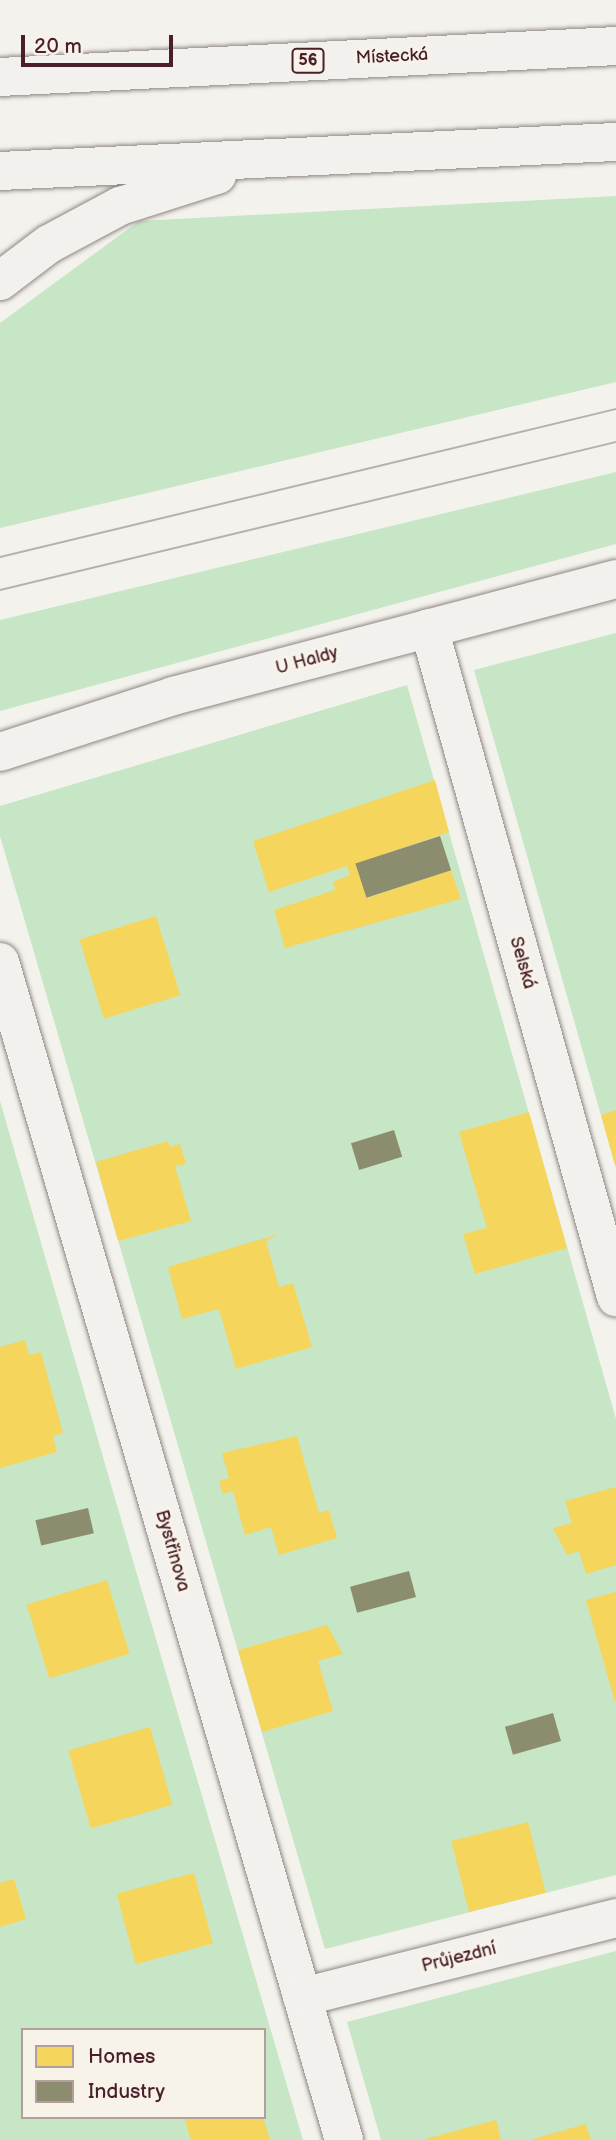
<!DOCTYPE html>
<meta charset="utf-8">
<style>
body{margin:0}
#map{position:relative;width:616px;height:2140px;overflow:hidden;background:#f4f2ec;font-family:"Balsamiq Sans",sans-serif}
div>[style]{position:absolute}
.green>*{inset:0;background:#c6e6c5}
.homes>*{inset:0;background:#f6d55c;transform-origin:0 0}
.industry>*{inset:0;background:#8c8c6e;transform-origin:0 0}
.roads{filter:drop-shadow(0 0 2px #8f8685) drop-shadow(0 0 2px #8f8685)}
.minor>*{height:38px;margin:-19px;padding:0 19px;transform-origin:19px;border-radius:19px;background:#f2f1ed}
.trunk>*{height:38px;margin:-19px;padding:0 19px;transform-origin:19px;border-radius:19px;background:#f2f1ed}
.tram>*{height:2px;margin:-1px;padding:0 1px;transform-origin:1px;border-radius:1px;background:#b6b0ae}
span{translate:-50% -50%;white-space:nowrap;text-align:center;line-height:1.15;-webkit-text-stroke:7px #f7f3e8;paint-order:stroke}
.shield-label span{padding:2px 5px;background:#f7f3e8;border:2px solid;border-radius:5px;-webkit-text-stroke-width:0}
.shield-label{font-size:16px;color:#4a1f2b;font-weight:700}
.street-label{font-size:18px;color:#4a1f2b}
.legend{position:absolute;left:21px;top:2028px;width:245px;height:91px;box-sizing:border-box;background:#f7f3e8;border:2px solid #b29e9c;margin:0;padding:9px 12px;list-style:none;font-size:21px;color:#4a1f2b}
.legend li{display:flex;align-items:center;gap:14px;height:35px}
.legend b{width:35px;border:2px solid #b29e9c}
.scale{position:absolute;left:21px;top:35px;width:152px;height:32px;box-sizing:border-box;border:4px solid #4a1f2b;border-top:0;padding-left:9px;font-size:21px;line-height:24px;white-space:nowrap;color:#4a1f2b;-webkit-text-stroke:5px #f7f3e8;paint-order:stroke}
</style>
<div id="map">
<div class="green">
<div style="clip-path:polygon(616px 196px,616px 382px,0 528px,0 323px,139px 221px)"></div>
<div style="clip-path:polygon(616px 472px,616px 544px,0 711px,0 620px)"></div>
<div style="clip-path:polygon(616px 633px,616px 1168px,474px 670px)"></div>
<div style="clip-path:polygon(407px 685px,616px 1419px,616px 1875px,325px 1949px,0 836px,0 806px)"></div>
<div style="clip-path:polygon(evenodd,0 1101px,136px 1571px,303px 2140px,0 2140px,0 1101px,23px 2030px,264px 2030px,264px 2117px,23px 2117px,23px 2030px)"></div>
<div style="clip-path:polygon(616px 1951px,616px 2140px,381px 2140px,347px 2022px)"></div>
</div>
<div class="homes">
<div style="clip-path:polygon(435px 780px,449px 832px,356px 864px,367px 898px,451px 870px,461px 899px,285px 948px,274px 910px,335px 890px,333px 882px,350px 875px,347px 866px,269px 892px,253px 841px)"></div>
<div style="left:156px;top:916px;width:83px;height:80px;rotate:73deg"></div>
<div style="clip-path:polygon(616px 1110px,616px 1165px,615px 1165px,601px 1115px)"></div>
<div style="clip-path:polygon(529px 1112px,567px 1248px,475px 1274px,463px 1234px,487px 1228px,459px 1132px)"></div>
<div style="clip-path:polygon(168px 1141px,170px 1147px,180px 1144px,186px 1164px,175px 1166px,191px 1221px,118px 1241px,96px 1162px)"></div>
<div style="clip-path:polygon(279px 1234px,266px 1241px,279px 1287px,293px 1283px,312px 1347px,236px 1369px,219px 1309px,182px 1319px,168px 1267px)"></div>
<div style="clip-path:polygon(25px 1340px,29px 1355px,41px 1352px,63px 1433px,53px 1436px,57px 1452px,0 1468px,0 1347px)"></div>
<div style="clip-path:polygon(297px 1436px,319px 1513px,329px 1510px,337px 1538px,279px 1555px,271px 1527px,245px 1535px,233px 1491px,223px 1494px,219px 1481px,229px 1478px,222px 1453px)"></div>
<div style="clip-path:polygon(616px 1487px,616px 1565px,586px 1574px,579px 1551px,567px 1555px,553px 1528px,572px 1523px,565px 1501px)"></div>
<div style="left:107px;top:1580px;width:77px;height:84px;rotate:73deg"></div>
<div style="clip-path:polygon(616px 1592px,616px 1701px,615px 1702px,586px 1600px)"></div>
<div style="clip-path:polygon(327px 1625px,343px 1654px,318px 1661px,333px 1711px,262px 1732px,238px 1650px)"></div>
<div style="left:150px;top:1727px;width:81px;height:85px;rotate:74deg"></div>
<div style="left:528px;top:1822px;width:73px;height:79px;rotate:76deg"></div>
<div style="left:194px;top:1873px;width:73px;height:80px;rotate:75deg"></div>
<div style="clip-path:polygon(14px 1879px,26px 1919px,0 1927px,0 1883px)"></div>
<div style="clip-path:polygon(184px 2117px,263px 2117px,270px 2140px,191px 2140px)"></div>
<div style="clip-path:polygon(496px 2120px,501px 2140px,425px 2140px,425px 2139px)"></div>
<div style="clip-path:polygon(586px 2124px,591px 2140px,533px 2140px,533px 2139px)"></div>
</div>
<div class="industry">
<div style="left:440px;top:836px;width:36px;height:89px;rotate:72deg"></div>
<div style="left:394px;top:1130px;width:28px;height:45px;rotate:73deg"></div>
<div style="left:88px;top:1508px;width:26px;height:54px;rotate:77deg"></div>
<div style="left:409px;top:1571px;width:27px;height:61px;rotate:75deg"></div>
<div style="left:553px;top:1713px;width:29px;height:50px;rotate:74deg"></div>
</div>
<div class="roads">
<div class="minor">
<div style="left:429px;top:628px;width:695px;rotate:74.38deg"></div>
<div style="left:0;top:752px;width:182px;rotate:-17.9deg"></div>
<div style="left:173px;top:696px;width:458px;rotate:-14.8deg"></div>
<div style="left:0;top:962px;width:1227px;rotate:73.72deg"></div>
<div style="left:302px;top:1997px;width:324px;rotate:-14.1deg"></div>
</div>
<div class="trunk">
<div style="left:0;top:77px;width:617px;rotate:-2.88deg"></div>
<div style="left:0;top:171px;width:617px;rotate:-2.7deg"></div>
<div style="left:0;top:281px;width:61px;rotate:-37.1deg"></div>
<div style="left:49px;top:244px;width:81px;rotate:-28.2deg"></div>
<div style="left:120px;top:206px;width:102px;rotate:-17.7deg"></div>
</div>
</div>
<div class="tram">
<div style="left:0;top:557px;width:634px;rotate:-13.51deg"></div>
<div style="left:0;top:590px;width:634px;rotate:-13.51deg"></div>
</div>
<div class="shield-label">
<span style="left:308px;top:61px">56</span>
</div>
<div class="street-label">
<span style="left:392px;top:57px;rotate:-3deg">Místecká</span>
<span style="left:307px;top:661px;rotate:-15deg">U Haldy</span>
<span style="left:522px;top:963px;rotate:74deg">Selská</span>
<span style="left:172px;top:1551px;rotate:74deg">Bystřinova</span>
<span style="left:459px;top:1958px;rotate:-14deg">Průjezdní</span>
</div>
<ul class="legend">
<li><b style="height:19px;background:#f6d55c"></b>Homes</li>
<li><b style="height:19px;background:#8c8c6e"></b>Industry</li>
</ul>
<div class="scale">20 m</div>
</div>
